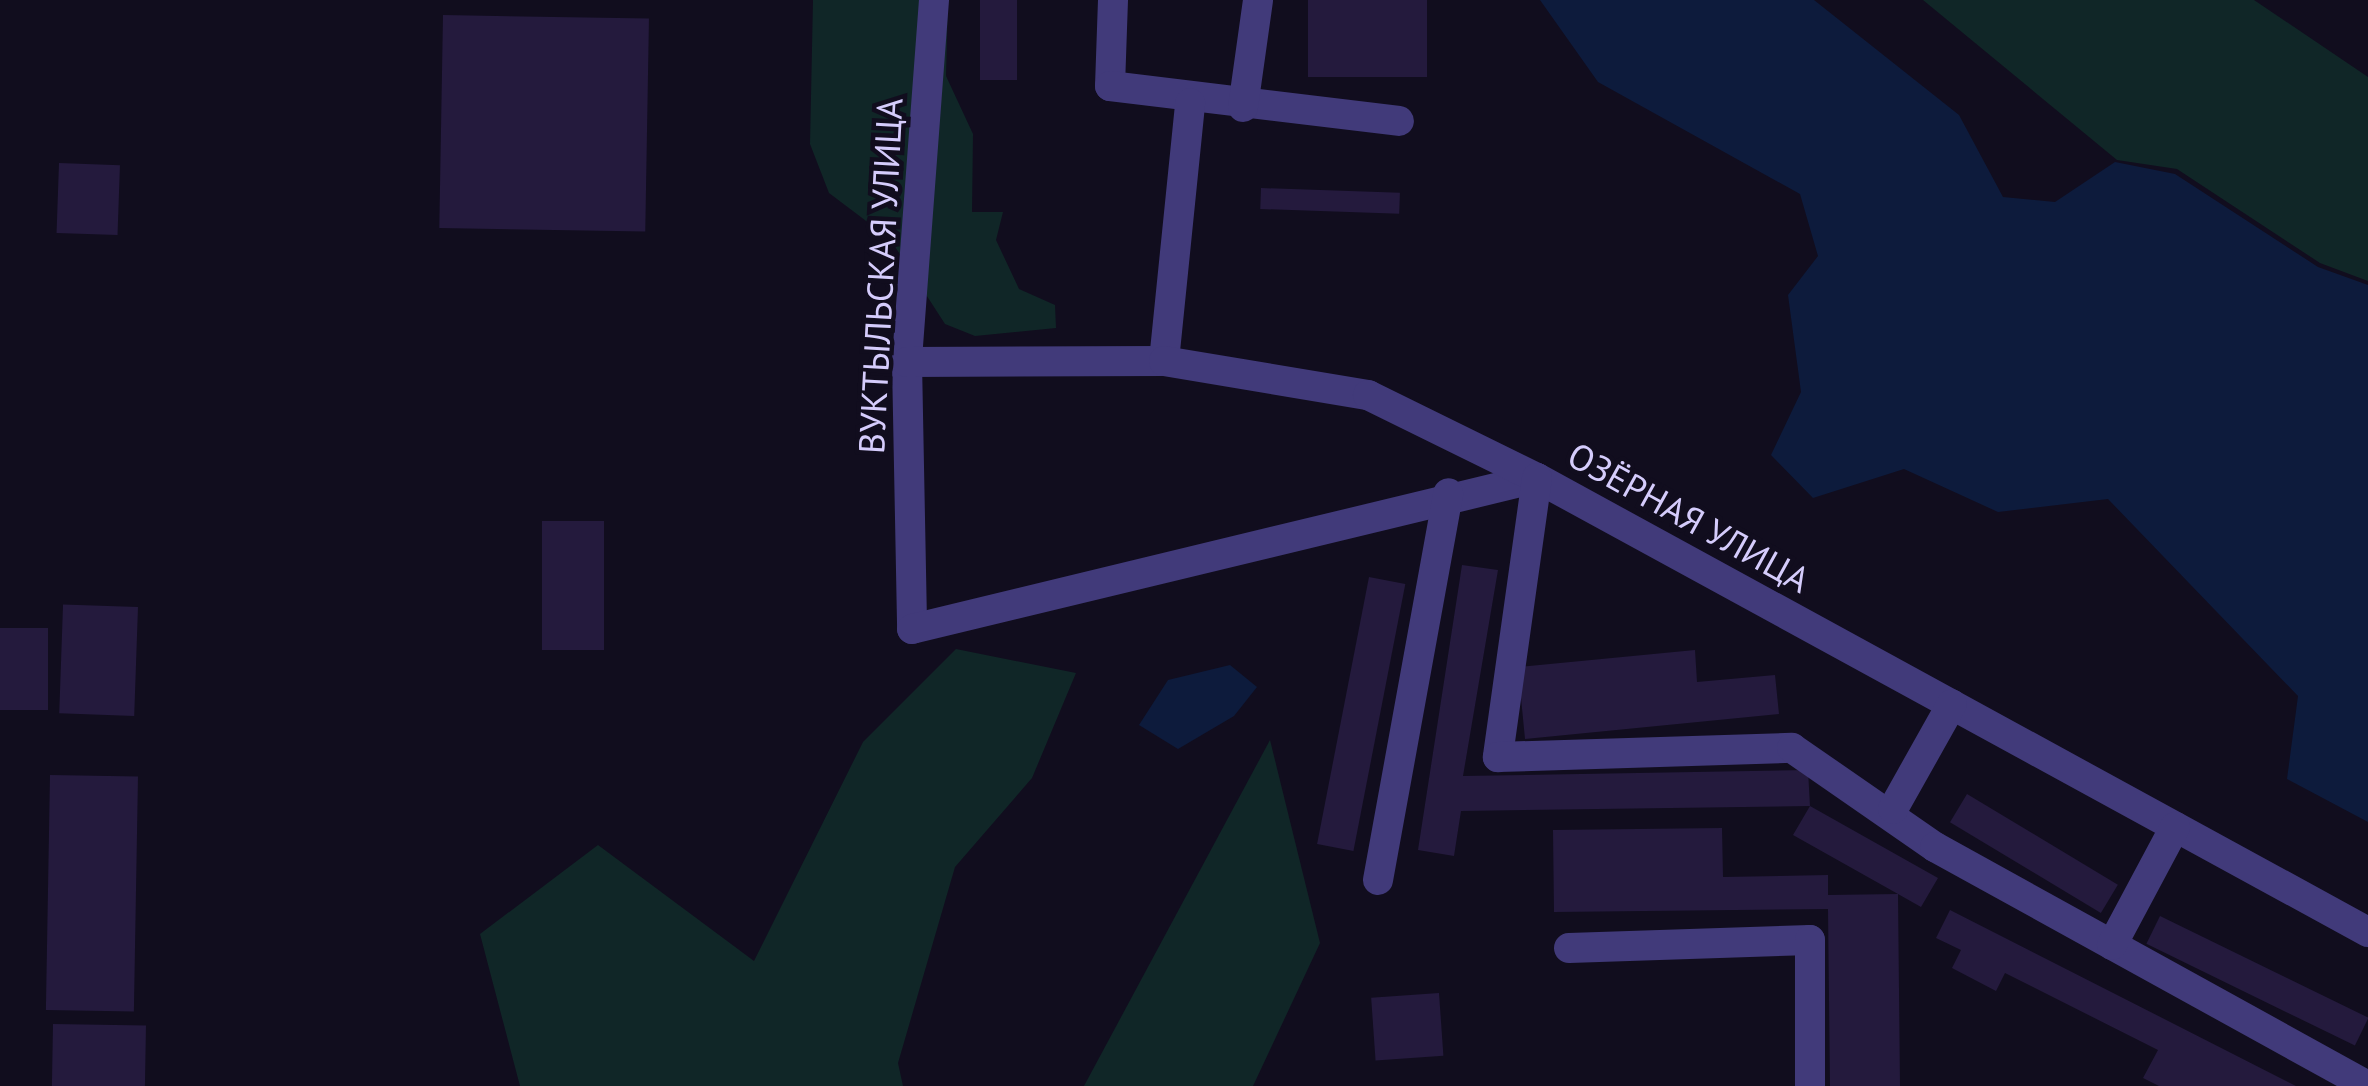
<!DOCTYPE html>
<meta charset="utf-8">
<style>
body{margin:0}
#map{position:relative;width:2368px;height:1086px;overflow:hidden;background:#110d1e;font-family:"PT Sans",sans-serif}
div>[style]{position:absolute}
.green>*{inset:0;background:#102627}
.water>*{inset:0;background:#0d1b3c}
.building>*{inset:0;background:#241a3d;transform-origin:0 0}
.minor>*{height:30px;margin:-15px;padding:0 15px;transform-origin:15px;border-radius:15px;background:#413a7a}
span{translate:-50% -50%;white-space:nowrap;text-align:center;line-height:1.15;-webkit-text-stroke:9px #110d1e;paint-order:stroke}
.street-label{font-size:36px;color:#d5ccfc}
</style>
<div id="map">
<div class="green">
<div style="clip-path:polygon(813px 0,948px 0,946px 76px,973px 134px,972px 212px,1003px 212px,996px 240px,1019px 289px,1055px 305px,1056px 328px,975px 336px,945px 324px,890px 239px,829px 193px,810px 144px)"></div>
<div style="clip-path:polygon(1923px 0,2254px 0,2368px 77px,2368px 281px,2320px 263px,2177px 169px,2117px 160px)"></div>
<div style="clip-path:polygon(956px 649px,1076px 673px,1032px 778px,955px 867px,898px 1063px,903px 1086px,520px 1086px,480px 934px,598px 845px,754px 961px,863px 742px)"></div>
<div style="clip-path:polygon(1270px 740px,1320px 943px,1253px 1086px,1084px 1086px)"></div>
</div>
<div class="water">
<div style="clip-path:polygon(1540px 0,1814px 0,1959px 115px,2003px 197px,2055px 202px,2115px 162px,2175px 174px,2318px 267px,2368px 285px,2368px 822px,2287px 779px,2298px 696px,2108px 499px,1998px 512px,1904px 469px,1813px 498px,1771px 455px,1801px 392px,1788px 295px,1818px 256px,1800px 194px,1598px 82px)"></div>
<div style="clip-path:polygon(1230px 665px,1257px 687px,1234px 716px,1178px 749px,1139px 725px,1168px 680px)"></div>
</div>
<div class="building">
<div style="left:980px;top:0;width:37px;height:80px"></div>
<div style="left:1308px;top:0;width:119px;height:77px"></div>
<div style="left:443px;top:15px;width:206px;height:213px;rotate:1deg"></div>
<div style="left:59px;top:163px;width:61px;height:70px;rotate:2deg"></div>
<div style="left:1261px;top:188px;width:139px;height:21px;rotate:2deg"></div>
<div style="left:542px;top:521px;width:62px;height:129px"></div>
<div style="clip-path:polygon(1462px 565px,1498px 570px,1463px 776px,1808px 770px,1810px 806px,1461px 811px,1454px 856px,1418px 850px)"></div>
<div style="left:1369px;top:577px;width:37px;height:272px;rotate:11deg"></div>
<div style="left:138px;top:607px;width:109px;height:75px;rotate:92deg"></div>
<div style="left:48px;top:628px;width:82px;height:48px;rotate:90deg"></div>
<div style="clip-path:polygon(1695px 650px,1697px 682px,1775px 675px,1779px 714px,1525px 739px,1518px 667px)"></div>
<div style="left:50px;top:775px;width:88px;height:235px;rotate:1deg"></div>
<div style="left:1967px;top:794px;width:176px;height:33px;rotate:31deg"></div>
<div style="clip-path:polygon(1810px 806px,1938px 878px,1921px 907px,1898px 894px,1900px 1086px,1830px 1086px,1828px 909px,1554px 912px,1553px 830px,1722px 828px,1723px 877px,1828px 875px,1828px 895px,1898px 894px,1793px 835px)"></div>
<div style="clip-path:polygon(1950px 910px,2296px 1086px,2159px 1086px,2143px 1078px,2158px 1050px,2005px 973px,1996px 991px,1952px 968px,1961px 950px,1936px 938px)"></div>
<div style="left:2160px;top:916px;width:232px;height:31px;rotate:26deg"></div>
<div style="left:1439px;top:993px;width:63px;height:68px;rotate:86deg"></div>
<div style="left:53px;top:1024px;width:93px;height:62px;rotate:1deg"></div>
</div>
<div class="minor">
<div style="left:934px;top:0;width:363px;rotate:94.3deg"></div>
<div style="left:907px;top:362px;width:267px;rotate:88.9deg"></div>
<div style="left:912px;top:629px;width:643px;rotate:-13.58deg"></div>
<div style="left:1537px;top:478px;width:947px;rotate:28.65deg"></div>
<div style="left:1113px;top:0;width:86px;rotate:92deg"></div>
<div style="left:1110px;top:86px;width:291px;rotate:6.9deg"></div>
<div style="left:1243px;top:107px;width:108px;rotate:-82deg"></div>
<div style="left:1164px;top:361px;width:259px;rotate:-84.2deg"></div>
<div style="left:907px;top:362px;width:257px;rotate:-0.2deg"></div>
<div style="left:1164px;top:361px;width:207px;rotate:9.5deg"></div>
<div style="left:1368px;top:395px;width:188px;rotate:26.2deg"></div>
<div style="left:1537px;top:478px;width:282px;rotate:98deg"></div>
<div style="left:1498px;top:757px;width:294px;rotate:-1.8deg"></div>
<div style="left:1792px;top:748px;width:174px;rotate:34.7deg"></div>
<div style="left:1935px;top:847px;width:495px;rotate:28.9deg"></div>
<div style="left:1893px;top:809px;width:120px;rotate:-60.7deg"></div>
<div style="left:1378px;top:880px;width:393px;rotate:-79.7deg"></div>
<div style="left:2112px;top:945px;width:134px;rotate:-61.9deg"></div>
<div style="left:1569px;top:948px;width:241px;rotate:-1.9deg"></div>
<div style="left:1810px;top:940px;width:146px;rotate:90deg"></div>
</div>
<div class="street-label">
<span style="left:880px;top:276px;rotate:-87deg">ВУКТЫЛЬСКАЯ УЛИЦА</span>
<span style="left:1689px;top:517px;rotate:29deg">ОЗЁРНАЯ УЛИЦА</span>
</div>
</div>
